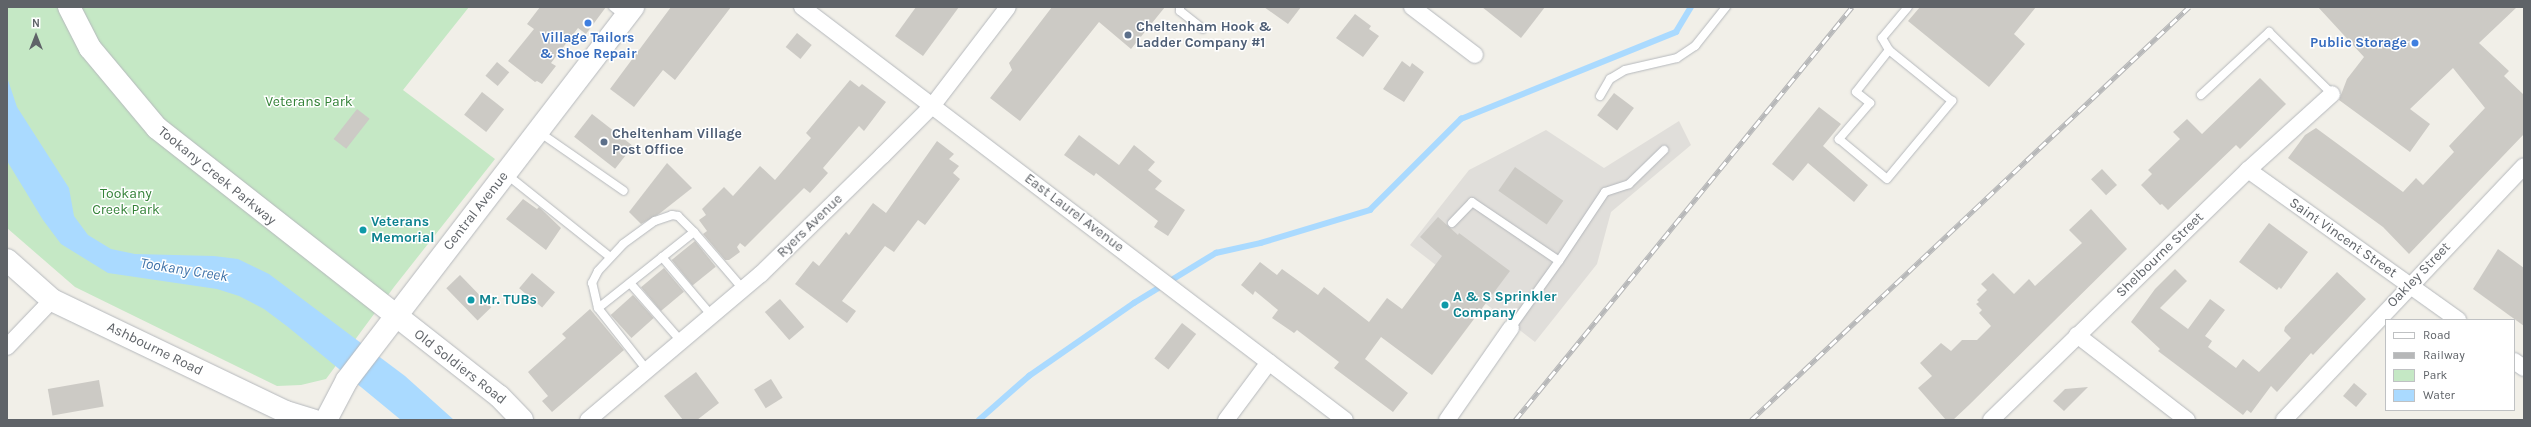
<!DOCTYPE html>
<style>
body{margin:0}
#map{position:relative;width:2531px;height:427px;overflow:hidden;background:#f1efe8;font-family:Karla,sans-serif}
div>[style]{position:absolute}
.industrial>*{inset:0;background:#e0deda}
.green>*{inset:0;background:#c5e8c5}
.water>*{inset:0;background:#aadaff}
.stream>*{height:5.5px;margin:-2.75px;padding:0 2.75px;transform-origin:2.75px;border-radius:2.75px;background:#aadaff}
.building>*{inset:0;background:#cccac5;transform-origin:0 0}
.roads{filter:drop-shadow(0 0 1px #b5b8bc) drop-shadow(0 0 1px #b5b8bc)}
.lane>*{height:8px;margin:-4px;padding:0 4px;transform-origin:4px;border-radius:4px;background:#fff}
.street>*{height:16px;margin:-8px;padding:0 8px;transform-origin:8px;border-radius:8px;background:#fff}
.secondary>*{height:22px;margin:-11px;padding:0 11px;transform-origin:11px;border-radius:11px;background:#fff}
.rail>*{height:4.5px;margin-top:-2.25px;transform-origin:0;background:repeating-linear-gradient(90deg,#fff 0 9px,#b6b7b8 0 18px);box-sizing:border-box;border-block:1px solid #b6b7b8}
.dots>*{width:11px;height:11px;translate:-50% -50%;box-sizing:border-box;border:2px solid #fff;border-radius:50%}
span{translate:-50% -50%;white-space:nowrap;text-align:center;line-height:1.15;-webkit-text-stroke:3px #fff;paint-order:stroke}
.service-label{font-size:14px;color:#4e5e75;font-weight:700}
.left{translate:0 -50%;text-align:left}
.shop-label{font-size:14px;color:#366cbe;font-weight:700}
.right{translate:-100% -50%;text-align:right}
.park-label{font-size:14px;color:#348238}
.street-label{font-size:14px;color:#5f6368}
.culture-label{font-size:14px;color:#0d838f;font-weight:700}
.water-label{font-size:15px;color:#4174aa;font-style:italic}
.frame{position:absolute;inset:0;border:8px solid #5f6368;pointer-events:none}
.legend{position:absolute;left:2385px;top:319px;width:130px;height:92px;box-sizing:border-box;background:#fff;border:1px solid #bfc1c3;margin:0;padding:5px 7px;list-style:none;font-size:12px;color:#5f6368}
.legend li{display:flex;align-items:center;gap:8px;height:20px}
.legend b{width:20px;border:1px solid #bfc1c3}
.north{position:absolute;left:16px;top:16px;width:40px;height:40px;-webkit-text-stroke:3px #fff;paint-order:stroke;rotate:0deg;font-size:11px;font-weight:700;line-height:16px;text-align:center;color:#5f6368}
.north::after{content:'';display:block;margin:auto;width:14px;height:18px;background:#5f6368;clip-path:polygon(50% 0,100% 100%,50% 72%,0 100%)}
</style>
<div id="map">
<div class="industrial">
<div style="clip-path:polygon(1679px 121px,1691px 145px,1611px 212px,1597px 264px,1535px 342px,1410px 245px,1469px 170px,1546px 130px,1604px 168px)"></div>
</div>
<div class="green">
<div style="clip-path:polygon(7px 7px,469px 7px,403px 90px,495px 159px,394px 287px,326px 379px,301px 385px,277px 386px,75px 287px,7px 228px)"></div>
</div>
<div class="water">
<div style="clip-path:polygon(7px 77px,17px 107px,69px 188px,74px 216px,88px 235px,111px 249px,135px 254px,214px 256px,238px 259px,269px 274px,405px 376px,454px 420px,401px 420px,288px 327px,264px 309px,239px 296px,217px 289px,108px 273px,61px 244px,43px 220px,7px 161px)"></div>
</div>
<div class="stream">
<div style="left:979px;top:420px;width:67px;rotate:-41.3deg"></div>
<div style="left:1029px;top:376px;width:128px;rotate:-34.8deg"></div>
<div style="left:1134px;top:303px;width:96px;rotate:-31.4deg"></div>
<div style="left:1216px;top:253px;width:46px;rotate:-12.5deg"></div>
<div style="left:1261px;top:243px;width:114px;rotate:-16.8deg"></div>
<div style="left:1370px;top:210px;width:129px;rotate:-45deg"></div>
<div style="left:1461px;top:119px;width:232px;rotate:-22deg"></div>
<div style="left:1676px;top:32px;width:29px;rotate:-59deg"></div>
</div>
<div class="building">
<div style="clip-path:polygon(540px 7px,606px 7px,586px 34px,578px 28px,551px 63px,556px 66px,542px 84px,537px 81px,535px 82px,508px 61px,534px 29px,527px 24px)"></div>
<div style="clip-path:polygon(671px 7px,731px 7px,675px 80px,663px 70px,634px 107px,610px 89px)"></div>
<div style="clip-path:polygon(916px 7px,959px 7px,923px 56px,895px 36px)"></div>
<div style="clip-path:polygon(1052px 7px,1165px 7px,1131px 49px,1099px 22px,1020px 121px,990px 98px,1012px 70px,1009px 63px)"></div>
<div style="clip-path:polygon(1264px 7px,1301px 7px,1288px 24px)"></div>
<div style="clip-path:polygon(1482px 7px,1545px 7px,1521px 38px)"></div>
<div style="clip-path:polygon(1920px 7px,2036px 7px,2014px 34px,2025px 44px,1989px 87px,1908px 21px)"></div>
<div style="clip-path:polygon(2318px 7px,2517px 7px,2479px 43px,2509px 71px,2504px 76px,2524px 95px,2524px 134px,2409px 254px,2383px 227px,2288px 158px,2305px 135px,2316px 128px,2403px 192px,2416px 178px,2423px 185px,2454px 152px,2449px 146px,2485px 108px,2453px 68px,2410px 109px,2430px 124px,2410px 152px,2339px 100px,2347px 79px,2364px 57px)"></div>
<div style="clip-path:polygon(1355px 14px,1371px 26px,1369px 29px,1379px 36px,1363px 57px,1336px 38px)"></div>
<div style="left:797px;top:33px;width:19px;height:18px;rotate:39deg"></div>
<div style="clip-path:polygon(1402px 61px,1410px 67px,1412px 63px,1424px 72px,1404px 102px,1383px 89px)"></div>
<div style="left:497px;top:62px;width:16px;height:18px;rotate:40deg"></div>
<div style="clip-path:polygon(2260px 78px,2286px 104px,2240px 149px,2236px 145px,2168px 210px,2162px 204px,2160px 205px,2141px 185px,2152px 174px,2148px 170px,2180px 139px,2173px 132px,2187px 119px,2202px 134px)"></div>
<div style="clip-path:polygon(850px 80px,859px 87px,862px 84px,886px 102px,864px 131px,859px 126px,823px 168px,828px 173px,810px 193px,804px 188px,745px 247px,740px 243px,737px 247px,740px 252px,729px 260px,725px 260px,703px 234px,707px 231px,699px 220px,706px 215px,702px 209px,724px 187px,733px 196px,760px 166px,775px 180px,811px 138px,806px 133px)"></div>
<div style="left:482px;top:92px;width:28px;height:29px;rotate:38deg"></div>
<div style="left:1614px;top:93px;width:25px;height:28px;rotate:37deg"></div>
<div style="clip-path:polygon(1819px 107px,1841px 124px,1823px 146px,1868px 185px,1854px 202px,1808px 163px,1793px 181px,1772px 164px)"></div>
<div style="left:357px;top:109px;width:16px;height:38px;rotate:38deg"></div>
<div style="left:592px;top:114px;width:52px;height:29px;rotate:38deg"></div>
<div style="clip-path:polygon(1079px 135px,1119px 165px,1134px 145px,1155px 162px,1148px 170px,1162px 181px,1155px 189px,1185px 210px,1168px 236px,1154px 227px,1158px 221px,1096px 173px,1094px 176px,1064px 155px)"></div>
<div style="clip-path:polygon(937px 141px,954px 154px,949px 159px,959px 166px,953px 173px,960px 179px,925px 225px,918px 220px,894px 252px,885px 246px,842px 301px,856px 311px,847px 323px,795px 284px,813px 261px,819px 266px,846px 232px,849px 235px,873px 203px,886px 213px)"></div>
<div style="clip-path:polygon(667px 163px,692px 188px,659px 214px,641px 224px,629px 212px)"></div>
<div style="left:1515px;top:167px;width:59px;height:29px;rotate:35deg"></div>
<div style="left:2102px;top:169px;width:22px;height:15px;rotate:47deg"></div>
<div style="clip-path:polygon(523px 199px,537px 209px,539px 207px,561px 228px,546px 250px,506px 219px)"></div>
<div style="clip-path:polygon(2091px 209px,2127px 249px,1969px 405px,1953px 420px,1946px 420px,1918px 388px,1932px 376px,1920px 363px,1941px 343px,1951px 351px,1962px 340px,1977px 340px,1991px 326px,1979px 313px,1982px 310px,1976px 304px,1979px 302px,1977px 300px,1987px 290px,1981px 284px,1993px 273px,2014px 294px,2029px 279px,2035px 286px,2082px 243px,2069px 230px)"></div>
<div style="clip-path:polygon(1438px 217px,1458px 235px,1459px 233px,1510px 271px,1432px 375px,1381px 337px,1365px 359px,1408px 393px,1393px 412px,1334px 368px,1339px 362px,1297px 330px,1294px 333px,1272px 318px,1278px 310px,1255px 291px,1253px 295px,1241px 285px,1260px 262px,1277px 275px,1282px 269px,1318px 295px,1324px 287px,1369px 322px,1387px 298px,1402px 309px,1442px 256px,1420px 237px)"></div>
<div style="clip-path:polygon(2269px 223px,2308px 252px,2281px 289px,2279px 287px,2277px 290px,2239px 262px)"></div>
<div style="left:695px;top:241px;width:33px;height:30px;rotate:51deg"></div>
<div style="clip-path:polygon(2498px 249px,2524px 268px,2524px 326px,2473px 289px)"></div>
<div style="left:664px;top:268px;width:31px;height:30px;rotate:50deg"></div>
<div style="clip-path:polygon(2175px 269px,2187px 281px,2160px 308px,2188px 329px,2210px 299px,2225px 310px,2205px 336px,2212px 341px,2208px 347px,2236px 368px,2243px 359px,2259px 372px,2291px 338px,2284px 331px,2285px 327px,2337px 272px,2366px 299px,2313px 355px,2311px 353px,2277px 392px,2271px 386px,2251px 413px,2247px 410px,2243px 415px,2158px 351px,2160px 349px,2131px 322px,2155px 289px)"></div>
<div style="left:532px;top:273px;width:30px;height:20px;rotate:40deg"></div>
<div style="left:460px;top:275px;width:45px;height:19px;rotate:46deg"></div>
<div style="left:633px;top:295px;width:31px;height:30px;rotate:48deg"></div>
<div style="left:780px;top:299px;width:37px;height:20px;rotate:49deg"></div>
<div style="clip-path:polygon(590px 309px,624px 350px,552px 412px,542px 401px,548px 396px,528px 372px,566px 338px,562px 334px)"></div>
<div style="left:1182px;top:323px;width:18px;height:45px;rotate:38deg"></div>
<div style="clip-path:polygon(696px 372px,719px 403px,697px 420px,683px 420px,664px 396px)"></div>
<div style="left:771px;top:379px;width:22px;height:20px;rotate:58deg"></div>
<div style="left:99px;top:380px;width:27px;height:52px;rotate:80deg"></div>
<div style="left:2354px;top:383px;width:17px;height:17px;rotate:40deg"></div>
<div style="clip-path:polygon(2088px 387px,2064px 411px,2053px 401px,2065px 389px)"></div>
</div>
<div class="roads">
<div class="lane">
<div style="left:613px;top:7px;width:15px;rotate:37deg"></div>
<div style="left:1180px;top:7px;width:4px;rotate:90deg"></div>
<div style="left:1180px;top:11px;width:29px;rotate:38deg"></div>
<div style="left:1889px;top:50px;width:53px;rotate:128.2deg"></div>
<div style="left:1856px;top:92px;width:18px;rotate:38deg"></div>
<div style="left:1870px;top:103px;width:48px;rotate:130.7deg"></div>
<div style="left:1839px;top:139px;width:62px;rotate:39.8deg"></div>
<div style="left:1887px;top:179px;width:102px;rotate:-50.2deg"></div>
<div style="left:1952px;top:101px;width:81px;rotate:-141deg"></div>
<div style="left:1889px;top:50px;width:14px;rotate:-120deg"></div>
<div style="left:1882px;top:38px;width:40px;rotate:-50deg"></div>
<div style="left:2201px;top:95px;width:93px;rotate:-42.8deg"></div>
<div style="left:2269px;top:32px;width:88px;rotate:44.5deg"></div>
<div style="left:1600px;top:96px;width:20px;rotate:-60deg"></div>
<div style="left:1610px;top:79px;width:17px;rotate:-31deg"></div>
<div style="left:1625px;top:70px;width:53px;rotate:-13deg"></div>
<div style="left:1677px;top:58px;width:22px;rotate:-34deg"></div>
<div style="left:1695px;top:46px;width:50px;rotate:-51.5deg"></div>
<div style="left:539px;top:132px;width:103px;rotate:34.8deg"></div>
<div style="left:506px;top:174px;width:133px;rotate:38.6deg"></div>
<div style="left:1452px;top:223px;width:29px;rotate:-46deg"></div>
<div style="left:1472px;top:202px;width:105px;rotate:34.1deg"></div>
<div style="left:1559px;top:261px;width:82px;rotate:125.6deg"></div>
<div style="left:694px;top:232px;width:122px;rotate:141.6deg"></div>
<div style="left:598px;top:308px;width:26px;rotate:-103deg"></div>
<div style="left:592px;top:283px;width:13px;rotate:-63deg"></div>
<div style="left:598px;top:271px;width:37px;rotate:-47deg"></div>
<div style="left:623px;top:244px;width:39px;rotate:-36deg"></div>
<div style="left:655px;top:221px;width:18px;rotate:-19deg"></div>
<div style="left:672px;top:215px;width:6px;rotate:9deg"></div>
<div style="left:678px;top:216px;width:23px;rotate:45deg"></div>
<div style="left:694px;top:232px;width:75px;rotate:49.3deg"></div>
<div style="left:662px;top:257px;width:77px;rotate:49.7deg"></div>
<div style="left:1559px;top:261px;width:83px;rotate:-56.3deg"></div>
<div style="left:1605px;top:192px;width:25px;rotate:-18deg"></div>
<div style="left:1629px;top:184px;width:49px;rotate:-44.2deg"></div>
<div style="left:630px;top:283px;width:77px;rotate:48.7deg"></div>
<div style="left:598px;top:308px;width:79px;rotate:51.7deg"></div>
</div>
<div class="street">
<div style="left:802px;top:7px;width:682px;rotate:37.26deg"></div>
<div style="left:1412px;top:7px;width:79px;rotate:37.3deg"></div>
<div style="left:2248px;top:170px;width:258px;rotate:35.5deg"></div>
<div style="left:2077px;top:335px;width:139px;rotate:37.7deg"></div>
<div style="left:7px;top:347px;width:65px;rotate:-46.2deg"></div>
<div style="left:2514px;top:361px;width:12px;rotate:35deg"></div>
<div style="left:588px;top:420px;width:226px;rotate:-40.2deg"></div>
<div style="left:761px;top:274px;width:169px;rotate:-44.3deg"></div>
<div style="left:882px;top:156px;width:72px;rotate:-45deg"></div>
<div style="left:933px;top:105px;width:123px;rotate:-52.6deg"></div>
<div style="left:1226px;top:420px;width:72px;rotate:-53.4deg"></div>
<div style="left:1447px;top:420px;width:112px;rotate:-55.2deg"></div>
<div style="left:1991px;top:420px;width:359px;rotate:-44.2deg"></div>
<div style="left:2248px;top:170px;width:113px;rotate:-42.1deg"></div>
<div style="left:2284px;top:420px;width:349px;rotate:-46.6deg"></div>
</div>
<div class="secondary">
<div style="left:69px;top:7px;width:46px;rotate:62.9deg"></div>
<div style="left:90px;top:48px;width:104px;rotate:50.1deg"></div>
<div style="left:157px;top:128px;width:434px;rotate:38.1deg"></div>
<div style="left:499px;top:396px;width:33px;rotate:46deg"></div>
<div style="left:7px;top:260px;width:60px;rotate:41.6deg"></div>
<div style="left:52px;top:300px;width:259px;rotate:25.6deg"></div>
<div style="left:286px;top:412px;width:28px;rotate:17deg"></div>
<div style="left:326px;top:420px;width:45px;rotate:-62.3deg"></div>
<div style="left:347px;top:380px;width:470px;rotate:-52.5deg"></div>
</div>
</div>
<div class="rail">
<div style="left:1515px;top:420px;width:533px;rotate:-50.79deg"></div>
<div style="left:1751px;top:420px;width:602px;rotate:-43.32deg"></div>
</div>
<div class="dots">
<div style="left:588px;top:23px;background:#3f7fe0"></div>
<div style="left:1128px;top:35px;background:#5c6f8a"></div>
<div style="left:2415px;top:43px;background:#3f7fe0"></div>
<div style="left:604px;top:142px;background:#5c6f8a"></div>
<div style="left:363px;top:230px;background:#0f9aa8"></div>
<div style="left:471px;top:300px;background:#0f9aa8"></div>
<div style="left:1445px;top:305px;background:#0f9aa8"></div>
</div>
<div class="service-label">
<span class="left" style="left:1136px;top:35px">Cheltenham Hook &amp;<br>Ladder Company #1</span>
<span class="left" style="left:612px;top:142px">Cheltenham Village<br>Post Office</span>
</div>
<div class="shop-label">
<span style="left:588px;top:46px">Village Tailors<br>&amp; Shoe Repair</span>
<span class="right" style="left:2407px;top:43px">Public Storage</span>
</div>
<div class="park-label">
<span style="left:309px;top:102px">Veterans Park</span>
<span style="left:126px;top:202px">Tookany<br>Creek Park</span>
</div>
<div class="street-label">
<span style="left:217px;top:176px;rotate:39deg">Tookany Creek Parkway</span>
<span style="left:476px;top:211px;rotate:-52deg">Central Avenue</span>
<span style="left:1074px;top:213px;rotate:37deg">East Laurel Avenue</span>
<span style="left:810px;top:226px;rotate:-44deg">Ryers Avenue</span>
<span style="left:2343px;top:238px;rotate:35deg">Saint Vincent Street</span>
<span style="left:2160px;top:255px;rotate:-44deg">Shelbourne Street</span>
<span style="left:2419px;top:275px;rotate:-46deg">Oakley Street</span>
<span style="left:155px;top:349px;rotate:26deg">Ashbourne Road</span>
<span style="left:460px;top:367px;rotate:38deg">Old Soldiers Road</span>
</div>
<div class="culture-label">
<span class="left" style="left:371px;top:230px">Veterans<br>Memorial</span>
<span class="left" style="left:1453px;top:305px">A &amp; S Sprinkler<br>Company</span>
<span class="left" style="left:479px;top:300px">Mr. TUBs</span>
</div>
<div class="water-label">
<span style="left:184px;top:270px;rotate:9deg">Tookany Creek</span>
</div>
<div class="frame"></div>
<ul class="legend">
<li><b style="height:5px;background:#fff"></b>Road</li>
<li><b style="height:5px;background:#b6b7b8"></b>Railway</li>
<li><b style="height:11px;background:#c5e8c5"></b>Park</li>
<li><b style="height:11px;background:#aadaff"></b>Water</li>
</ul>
<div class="north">N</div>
</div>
